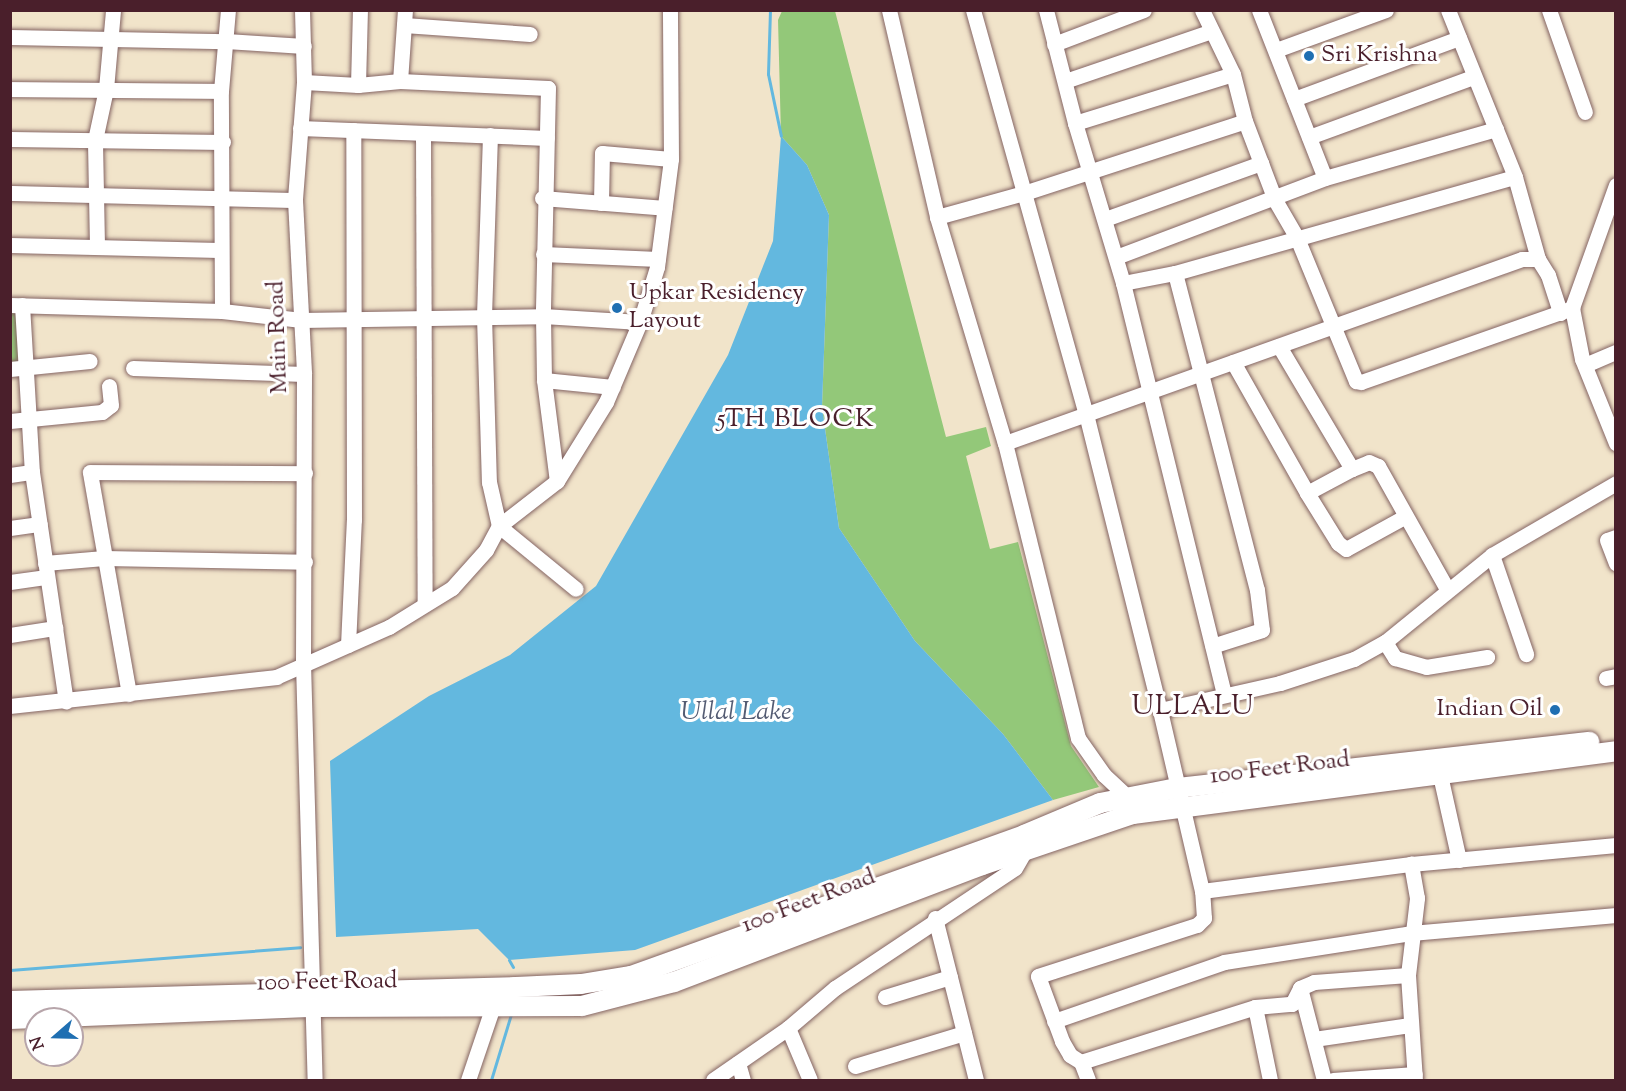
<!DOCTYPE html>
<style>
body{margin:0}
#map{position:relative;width:1626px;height:1091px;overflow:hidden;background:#f1e4ca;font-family:"Sorts Mill Goudy",serif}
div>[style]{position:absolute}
.green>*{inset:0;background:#93c879}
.water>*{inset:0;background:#63b8df}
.stream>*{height:3px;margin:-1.5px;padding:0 1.5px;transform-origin:1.5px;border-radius:1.5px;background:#63b8df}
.roads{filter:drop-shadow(0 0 2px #846463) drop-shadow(0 0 2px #846463)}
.minor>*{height:15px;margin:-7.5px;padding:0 7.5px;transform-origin:7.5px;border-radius:7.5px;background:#fff}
.major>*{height:20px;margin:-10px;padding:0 10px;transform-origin:10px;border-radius:10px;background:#fff}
.dots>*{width:16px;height:16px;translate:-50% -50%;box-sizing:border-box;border:3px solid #fff;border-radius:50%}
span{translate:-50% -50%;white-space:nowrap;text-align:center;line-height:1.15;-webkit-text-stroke:6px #fff;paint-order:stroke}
.poi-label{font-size:24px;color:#4a1f2b}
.left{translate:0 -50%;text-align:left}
.right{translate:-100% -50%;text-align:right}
.street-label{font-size:24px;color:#4a1f2b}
.neighbourhood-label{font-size:26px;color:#4a1f2b;letter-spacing:1.5px}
.water-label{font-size:26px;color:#545c73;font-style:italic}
.quarter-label{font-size:27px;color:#4a1f2b;letter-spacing:1.5px}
.frame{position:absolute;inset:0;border:12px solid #4a1f2b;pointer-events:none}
.north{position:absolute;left:24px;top:1007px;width:60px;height:60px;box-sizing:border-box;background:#fff;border:2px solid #b7a5aa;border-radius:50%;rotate:250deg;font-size:16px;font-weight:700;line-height:24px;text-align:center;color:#4a1f2b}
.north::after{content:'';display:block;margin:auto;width:21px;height:27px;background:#1f6fb2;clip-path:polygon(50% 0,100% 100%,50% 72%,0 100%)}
</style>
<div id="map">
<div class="green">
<div style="clip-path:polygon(782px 11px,835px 11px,946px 437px,986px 427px,991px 446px,966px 456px,990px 549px,1018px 542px,1071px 746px,1099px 787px,1053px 800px,1003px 734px,915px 641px,839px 528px,822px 407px,829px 215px,807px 165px,781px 136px,778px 20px)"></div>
<div style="clip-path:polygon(10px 307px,19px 307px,23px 367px,11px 368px)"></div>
</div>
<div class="water">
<div style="clip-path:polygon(781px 136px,807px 165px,829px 215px,822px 407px,839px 528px,915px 641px,1003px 734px,1053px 800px,635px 950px,509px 960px,478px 929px,336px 937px,330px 761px,429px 696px,510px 655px,596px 586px,728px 355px,773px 241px)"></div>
</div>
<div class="stream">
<div style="left:770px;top:10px;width:64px;rotate:91.8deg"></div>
<div style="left:768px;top:74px;width:63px;rotate:78.2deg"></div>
<div style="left:509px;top:960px;width:8px;rotate:60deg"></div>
<div style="left:10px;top:970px;width:291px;rotate:-4.5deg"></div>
<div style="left:491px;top:1080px;width:69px;rotate:-73.1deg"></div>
</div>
<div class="roads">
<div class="minor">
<div style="left:302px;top:10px;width:72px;rotate:88.4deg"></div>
<div style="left:304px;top:82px;width:118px;rotate:94.4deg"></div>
<div style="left:295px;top:200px;width:174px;rotate:87deg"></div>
<div style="left:304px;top:374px;width:289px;rotate:90.2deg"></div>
<div style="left:303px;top:663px;width:417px;rotate:88.4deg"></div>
<div style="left:889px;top:10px;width:212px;rotate:76.9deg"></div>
<div style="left:937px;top:217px;width:236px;rotate:73.3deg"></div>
<div style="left:1005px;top:443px;width:304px;rotate:76.1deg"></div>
<div style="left:1078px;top:738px;width:45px;rotate:54.9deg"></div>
<div style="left:1104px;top:775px;width:33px;rotate:43deg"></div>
<div style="left:973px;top:10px;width:420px;rotate:74.4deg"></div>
<div style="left:1086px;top:414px;width:305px;rotate:76deg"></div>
<div style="left:1046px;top:10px;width:117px;rotate:75.6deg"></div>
<div style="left:1075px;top:123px;width:167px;rotate:73.3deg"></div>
<div style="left:1123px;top:283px;width:423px;rotate:76.2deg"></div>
<div style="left:1202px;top:10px;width:71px;rotate:64.2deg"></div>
<div style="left:1233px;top:74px;width:49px;rotate:75.7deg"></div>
<div style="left:1245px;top:121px;width:85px;rotate:69.2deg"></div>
<div style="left:1275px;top:200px;width:44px;rotate:59.9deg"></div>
<div style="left:1297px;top:238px;width:155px;rotate:67.6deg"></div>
<div style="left:1356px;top:381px;width:5px;rotate:11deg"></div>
<div style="left:1361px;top:382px;width:224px;rotate:-19.3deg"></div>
<div style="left:1259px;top:10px;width:180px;rotate:68.6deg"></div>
<div style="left:1448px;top:10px;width:180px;rotate:68.1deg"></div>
<div style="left:1515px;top:177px;width:85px;rotate:74.3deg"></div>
<div style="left:1549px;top:10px;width:108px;rotate:70.6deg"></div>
<div style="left:404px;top:25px;width:126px;rotate:4.1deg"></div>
<div style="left:10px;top:37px;width:216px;rotate:1.1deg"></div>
<div style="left:226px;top:41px;width:78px;rotate:3.7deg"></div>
<div style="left:1054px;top:44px;width:96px;rotate:-20.7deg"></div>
<div style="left:1276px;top:50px;width:117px;rotate:-20deg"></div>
<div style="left:400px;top:81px;width:71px;rotate:-86deg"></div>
<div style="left:1065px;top:81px;width:152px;rotate:-18.8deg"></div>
<div style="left:304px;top:82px;width:54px;rotate:3.2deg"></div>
<div style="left:358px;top:85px;width:42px;rotate:-5.4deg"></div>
<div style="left:400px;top:81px;width:148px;rotate:2.7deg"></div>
<div style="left:548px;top:88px;width:228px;rotate:91.3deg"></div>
<div style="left:543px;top:316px;width:64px;rotate:89.1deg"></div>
<div style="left:544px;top:380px;width:102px;rotate:82.7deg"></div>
<div style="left:358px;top:85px;width:75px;rotate:-88.5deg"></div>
<div style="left:10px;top:89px;width:211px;rotate:0.5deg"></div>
<div style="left:1294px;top:99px;width:176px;rotate:-20.3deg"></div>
<div style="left:1075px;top:123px;width:165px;rotate:-17.2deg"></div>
<div style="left:300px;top:128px;width:247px;rotate:2.3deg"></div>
<div style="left:423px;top:133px;width:469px;rotate:89.8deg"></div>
<div style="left:490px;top:135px;width:181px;rotate:91.9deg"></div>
<div style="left:484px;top:316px;width:166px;rotate:88.3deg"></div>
<div style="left:489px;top:482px;width:45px;rotate:77.2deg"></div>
<div style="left:499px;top:526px;width:99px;rotate:39.3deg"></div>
<div style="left:1309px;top:137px;width:175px;rotate:-20.1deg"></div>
<div style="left:10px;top:139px;width:213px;rotate:0.8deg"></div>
<div style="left:1616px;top:185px;width:131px;rotate:109.7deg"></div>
<div style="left:1572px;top:308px;width:52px;rotate:78.9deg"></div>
<div style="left:1582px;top:359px;width:91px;rotate:68deg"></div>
<div style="left:10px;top:193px;width:285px;rotate:1.4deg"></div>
<div style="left:542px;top:198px;width:123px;rotate:4.6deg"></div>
<div style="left:601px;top:203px;width:50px;rotate:-88.9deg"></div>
<div style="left:602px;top:153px;width:69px;rotate:5deg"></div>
<div style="left:937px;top:217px;width:90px;rotate:-15.4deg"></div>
<div style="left:1024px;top:193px;width:232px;rotate:-18deg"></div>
<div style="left:1105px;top:219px;width:166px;rotate:-19.7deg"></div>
<div style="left:10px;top:245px;width:209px;rotate:1.4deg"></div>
<div style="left:97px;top:246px;width:106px;rotate:-91.1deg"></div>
<div style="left:95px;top:140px;width:52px;rotate:-77.8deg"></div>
<div style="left:106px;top:89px;width:79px;rotate:-84.9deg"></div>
<div style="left:543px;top:254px;width:115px;rotate:2.5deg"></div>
<div style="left:1116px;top:257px;width:223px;rotate:-20.7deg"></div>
<div style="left:1325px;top:178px;width:178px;rotate:-16deg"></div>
<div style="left:1175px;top:273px;width:327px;rotate:75.5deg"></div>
<div style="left:1257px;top:590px;width:40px;rotate:82.9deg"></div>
<div style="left:1262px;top:630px;width:52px;rotate:162.3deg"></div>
<div style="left:1123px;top:283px;width:53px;rotate:-10.9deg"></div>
<div style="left:1175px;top:273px;width:353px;rotate:-15.8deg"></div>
<div style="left:10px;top:305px;width:212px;rotate:1.6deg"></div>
<div style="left:222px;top:311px;width:80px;rotate:6.5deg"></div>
<div style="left:301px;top:320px;width:242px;rotate:-0.9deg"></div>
<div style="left:543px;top:316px;width:97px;rotate:3.5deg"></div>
<div style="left:22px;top:305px;width:167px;rotate:86.6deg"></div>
<div style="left:32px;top:472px;width:232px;rotate:81.6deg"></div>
<div style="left:222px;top:311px;width:220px;rotate:-90.3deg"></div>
<div style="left:221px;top:91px;width:81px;rotate:-85.1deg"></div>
<div style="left:1233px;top:362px;width:150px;rotate:60.5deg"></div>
<div style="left:1307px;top:493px;width:51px;rotate:-28.1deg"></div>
<div style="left:1352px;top:469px;width:143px;rotate:-120.7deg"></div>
<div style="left:1585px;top:365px;width:34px;rotate:-23deg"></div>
<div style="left:133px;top:368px;width:171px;rotate:2deg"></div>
<div style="left:10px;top:369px;width:80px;rotate:-5.7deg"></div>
<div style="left:544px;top:380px;width:69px;rotate:5.8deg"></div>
<div style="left:10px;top:421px;width:92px;rotate:-5.6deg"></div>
<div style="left:102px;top:412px;width:11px;rotate:-38deg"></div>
<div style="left:111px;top:405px;width:19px;rotate:-96deg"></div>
<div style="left:1005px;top:443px;width:549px;rotate:-19.59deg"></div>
<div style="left:1522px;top:259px;width:16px"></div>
<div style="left:1538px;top:259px;width:19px;rotate:58deg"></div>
<div style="left:1548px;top:275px;width:40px;rotate:72deg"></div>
<div style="left:1352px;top:469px;width:18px;rotate:-22deg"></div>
<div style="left:1369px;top:462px;width:10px;rotate:24deg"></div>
<div style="left:1378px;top:466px;width:141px;rotate:60.7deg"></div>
<div style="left:10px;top:475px;width:22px;rotate:-8deg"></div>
<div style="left:1307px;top:493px;width:59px;rotate:58.2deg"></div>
<div style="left:1338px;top:543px;width:10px;rotate:37deg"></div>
<div style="left:1346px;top:549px;width:68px;rotate:-28.8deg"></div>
<div style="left:10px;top:528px;width:30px;rotate:-8deg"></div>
<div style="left:1616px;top:537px;width:9px;rotate:162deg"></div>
<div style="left:1607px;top:540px;width:25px;rotate:69deg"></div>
<div style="left:1492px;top:555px;width:105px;rotate:71deg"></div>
<div style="left:45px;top:563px;width:59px;rotate:-4.8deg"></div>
<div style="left:104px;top:558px;width:201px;rotate:1.1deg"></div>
<div style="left:10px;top:582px;width:37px;rotate:-8deg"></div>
<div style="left:10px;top:635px;width:46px;rotate:-8.8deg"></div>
<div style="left:1385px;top:642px;width:19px;rotate:58deg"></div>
<div style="left:1395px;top:658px;width:32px;rotate:16deg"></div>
<div style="left:1426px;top:667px;width:62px;rotate:-9.3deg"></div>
<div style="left:348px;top:645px;width:125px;rotate:-87.3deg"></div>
<div style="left:354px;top:520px;width:390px;rotate:-90.1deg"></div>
<div style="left:1606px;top:678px;width:10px;rotate:-11deg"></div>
<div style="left:129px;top:694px;width:225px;rotate:-100deg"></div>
<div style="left:90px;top:472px;width:215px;rotate:0.3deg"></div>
<div style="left:10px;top:706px;width:268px;rotate:-6.2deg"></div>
<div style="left:276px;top:677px;width:124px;rotate:-23.9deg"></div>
<div style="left:389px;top:627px;width:74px;rotate:-31.8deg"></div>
<div style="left:452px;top:588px;width:51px;rotate:-48.2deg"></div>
<div style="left:486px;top:550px;width:27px;rotate:-62deg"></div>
<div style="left:499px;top:526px;width:73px;rotate:-37.8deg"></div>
<div style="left:557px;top:481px;width:93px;rotate:-58.2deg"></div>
<div style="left:606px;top:402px;width:87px;rotate:-67deg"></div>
<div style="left:640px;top:322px;width:58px;rotate:-72.8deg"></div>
<div style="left:657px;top:267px;width:109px;rotate:-82.6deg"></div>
<div style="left:671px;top:159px;width:149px;rotate:-90.4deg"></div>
<div style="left:1440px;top:775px;width:87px;rotate:77.4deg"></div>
<div style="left:1202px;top:891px;width:186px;rotate:-103.1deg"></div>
<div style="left:1160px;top:710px;width:123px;rotate:-12.7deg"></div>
<div style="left:1280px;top:683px;width:78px;rotate:-18deg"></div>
<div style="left:1354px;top:659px;width:35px;rotate:-29deg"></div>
<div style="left:1385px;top:642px;width:138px;rotate:-39.1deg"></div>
<div style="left:1492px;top:555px;width:143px;rotate:-30.1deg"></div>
<div style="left:935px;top:918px;width:167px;rotate:75.8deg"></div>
<div style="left:1408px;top:975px;width:78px;rotate:-83.3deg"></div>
<div style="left:1417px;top:898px;width:35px;rotate:-100deg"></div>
<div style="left:1300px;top:988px;width:95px;rotate:75.4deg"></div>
<div style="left:885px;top:997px;width:68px;rotate:-17.1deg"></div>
<div style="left:1255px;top:1007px;width:75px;rotate:78.4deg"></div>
<div style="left:1054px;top:1021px;width:180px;rotate:-19.1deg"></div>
<div style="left:1224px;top:962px;width:189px;rotate:-8.8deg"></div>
<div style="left:1411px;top:933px;width:206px;rotate:-5deg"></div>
<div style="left:788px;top:1028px;width:56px;rotate:67.1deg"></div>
<div style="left:1314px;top:1039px;width:97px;rotate:-8.3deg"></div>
<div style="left:1081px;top:1062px;width:182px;rotate:-17.5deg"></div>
<div style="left:1255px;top:1007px;width:37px;rotate:-5deg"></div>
<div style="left:1292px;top:1004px;width:18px;rotate:-63deg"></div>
<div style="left:1300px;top:988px;width:15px;rotate:-23deg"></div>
<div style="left:1314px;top:982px;width:94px;rotate:-4.3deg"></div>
<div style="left:1408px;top:975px;width:105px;rotate:86.2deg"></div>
<div style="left:738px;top:1063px;width:18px;rotate:74deg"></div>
<div style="left:855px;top:1066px;width:114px;rotate:-16.8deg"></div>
<div style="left:468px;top:1080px;width:78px;rotate:-71.3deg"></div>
<div style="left:713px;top:1080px;width:91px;rotate:-34.7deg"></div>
<div style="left:788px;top:1028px;width:62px;rotate:-40.4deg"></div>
<div style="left:835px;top:988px;width:216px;rotate:-33.7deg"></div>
<div style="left:1015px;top:868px;width:24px;rotate:-60deg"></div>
<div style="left:1088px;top:1080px;width:19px;rotate:-111deg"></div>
<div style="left:1081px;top:1062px;width:13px;rotate:-148deg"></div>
<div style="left:1070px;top:1055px;width:16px;rotate:-120deg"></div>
<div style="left:1062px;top:1041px;width:69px;rotate:-110.3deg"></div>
<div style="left:1038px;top:976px;width:167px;rotate:-17.8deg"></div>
<div style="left:1197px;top:925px;width:10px;rotate:-45deg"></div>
<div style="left:1204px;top:918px;width:27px;rotate:-94deg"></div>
<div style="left:1202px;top:891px;width:211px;rotate:-7.4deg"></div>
<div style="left:1411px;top:864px;width:206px;rotate:-5.3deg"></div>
<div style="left:1333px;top:1080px;width:82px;rotate:-4.2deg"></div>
</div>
<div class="major">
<div style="left:10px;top:1001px;width:506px;rotate:-1.58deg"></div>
<div style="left:516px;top:987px;width:65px;rotate:-2.6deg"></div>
<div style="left:581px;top:984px;width:51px;rotate:-9.1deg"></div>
<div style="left:631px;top:976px;width:418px;rotate:-19.7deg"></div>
<div style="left:1024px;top:835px;width:82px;rotate:-22.8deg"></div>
<div style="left:1100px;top:803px;width:78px;rotate:-11deg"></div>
<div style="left:1177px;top:788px;width:415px;rotate:-6.4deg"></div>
<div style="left:10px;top:1019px;width:305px;rotate:-2.3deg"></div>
<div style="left:315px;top:1007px;width:267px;rotate:-0.2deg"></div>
<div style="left:582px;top:1006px;width:95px;rotate:-14.6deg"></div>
<div style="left:674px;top:982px;width:329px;rotate:-20.8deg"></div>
<div style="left:982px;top:865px;width:159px;rotate:-18.7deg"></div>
<div style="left:1133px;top:814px;width:487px;rotate:-7.4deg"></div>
</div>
</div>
<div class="dots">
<div style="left:1309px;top:56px;background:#1f6fb2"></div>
<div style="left:617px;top:308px;background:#1f6fb2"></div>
<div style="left:1555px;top:710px;background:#1f6fb2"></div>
</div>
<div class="poi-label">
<span class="left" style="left:1321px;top:56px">Sri Krishna</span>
<span class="left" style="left:629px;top:308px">Upkar Residency<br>Layout</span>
<span class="right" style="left:1543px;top:710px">Indian Oil</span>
</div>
<div class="street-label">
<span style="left:279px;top:337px;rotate:-92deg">Main Road</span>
<span style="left:1280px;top:769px;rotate:-7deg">100 Feet Road</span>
<span style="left:809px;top:902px;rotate:-21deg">100 Feet Road</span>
<span style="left:327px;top:983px;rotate:-1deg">100 Feet Road</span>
</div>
<div class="neighbourhood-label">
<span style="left:796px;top:420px">5TH BLOCK</span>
</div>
<div class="water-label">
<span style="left:736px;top:713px">Ullal Lake</span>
</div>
<div class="quarter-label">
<span style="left:1193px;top:708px">ULLALU</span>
</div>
<div class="frame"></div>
<div class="north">N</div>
</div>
